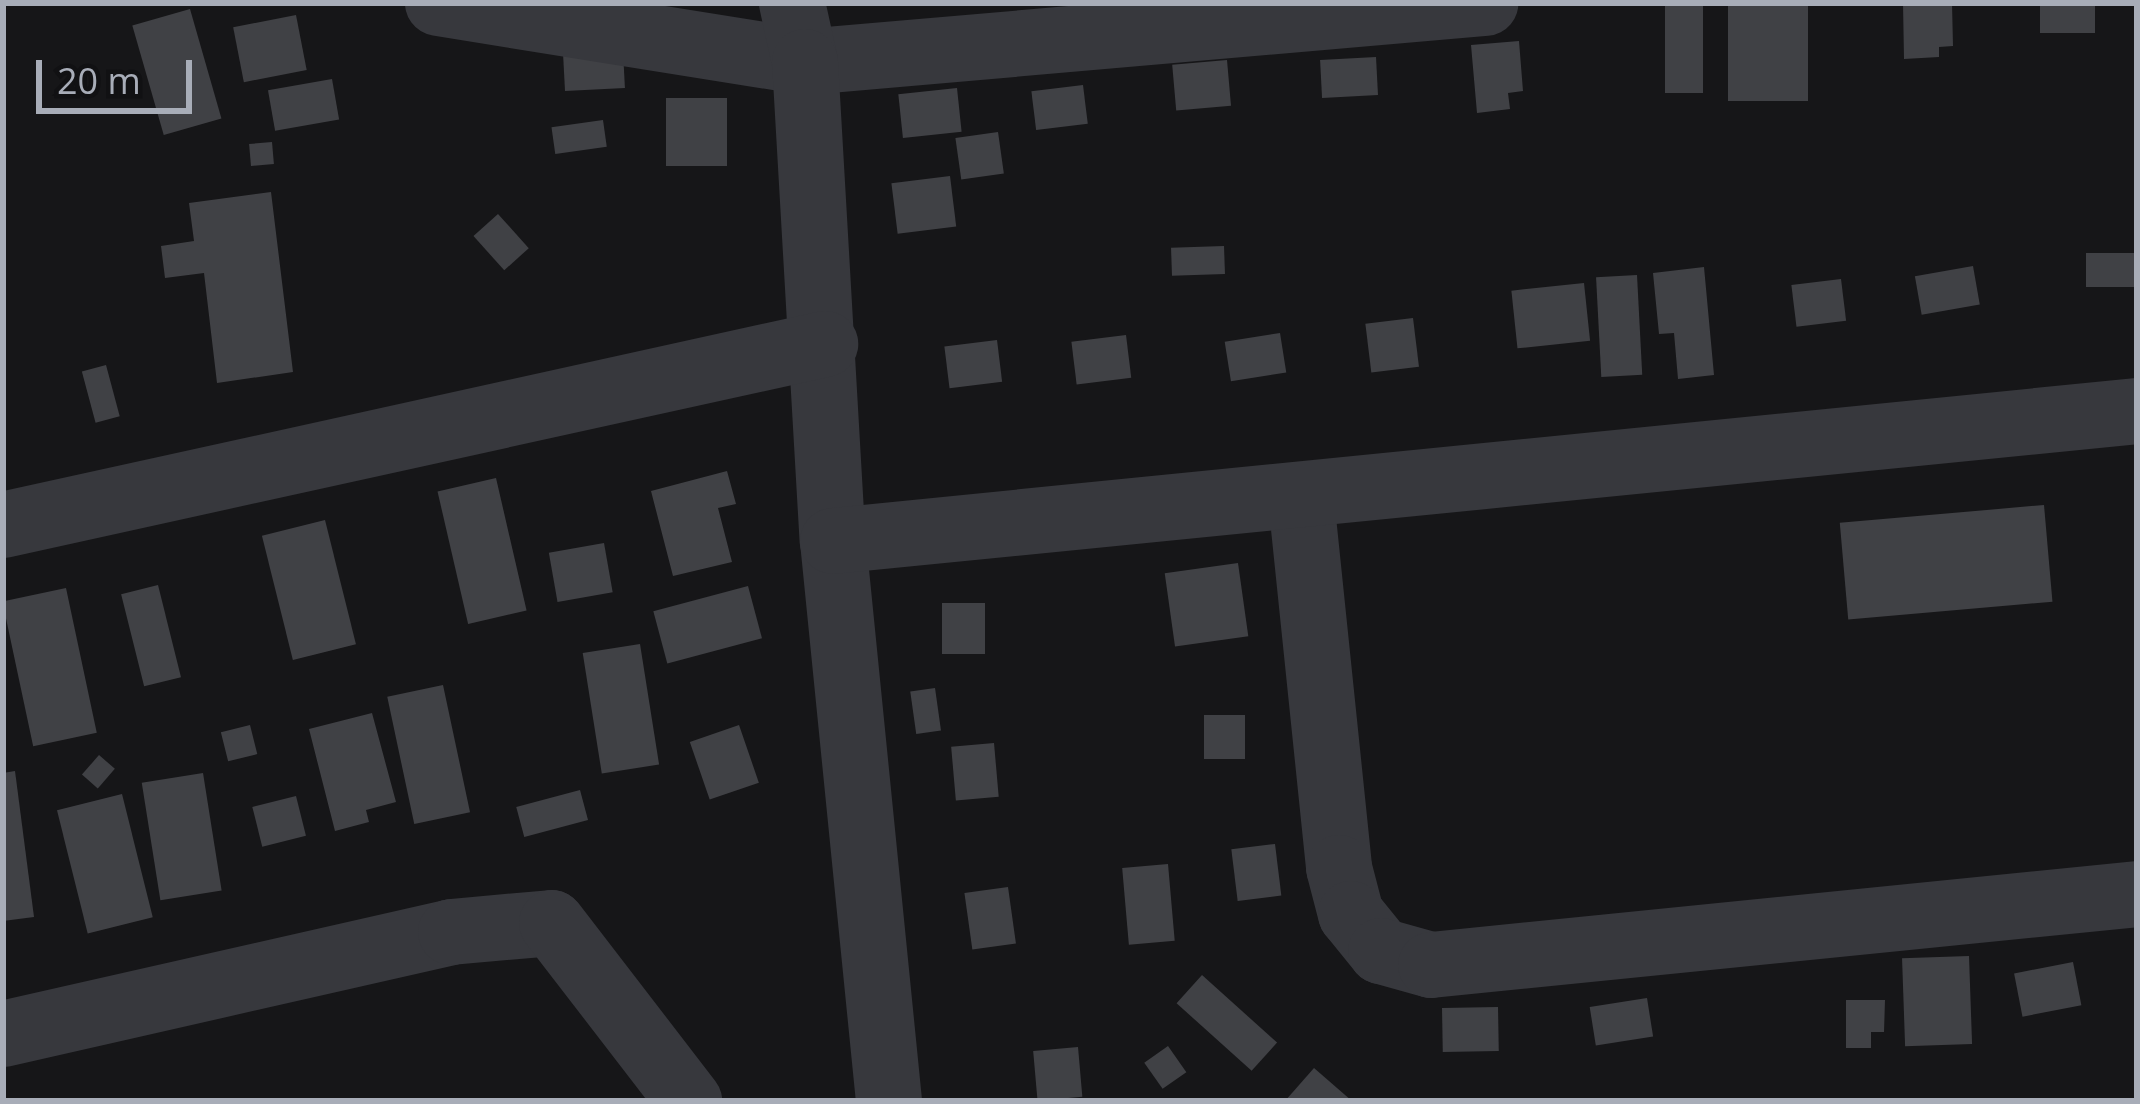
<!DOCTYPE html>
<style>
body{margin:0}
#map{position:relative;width:2140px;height:1104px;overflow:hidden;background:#161618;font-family:"Open Sans",sans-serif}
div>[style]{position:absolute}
.building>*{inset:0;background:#404145;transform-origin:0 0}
.minor>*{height:66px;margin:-33px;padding:0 33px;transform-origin:33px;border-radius:33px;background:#37383d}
span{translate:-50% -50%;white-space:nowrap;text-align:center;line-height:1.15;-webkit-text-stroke:12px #111113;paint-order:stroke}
.frame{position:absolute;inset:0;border:6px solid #a8adb8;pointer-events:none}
.scale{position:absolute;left:36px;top:60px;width:156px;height:54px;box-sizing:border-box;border:6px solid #a8adb8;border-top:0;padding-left:15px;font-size:36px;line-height:42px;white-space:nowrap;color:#a8adb8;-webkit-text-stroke:9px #111113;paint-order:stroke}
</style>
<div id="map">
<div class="building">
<div style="left:1665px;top:3px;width:38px;height:90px"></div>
<div style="left:1728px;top:3px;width:80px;height:98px"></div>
<div style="clip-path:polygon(1903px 3px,1952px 3px,1953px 46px,1939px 47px,1939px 57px,1904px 59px)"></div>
<div style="left:2040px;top:3px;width:55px;height:30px"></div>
<div style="left:190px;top:9px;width:114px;height:60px;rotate:74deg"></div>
<div style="left:296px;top:15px;width:56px;height:64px;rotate:79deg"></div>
<div style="clip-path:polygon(1519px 41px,1523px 91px,1508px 93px,1510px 109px,1477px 113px,1471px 45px)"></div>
<div style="left:623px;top:51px;width:37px;height:60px;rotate:87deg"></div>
<div style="left:1376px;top:57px;width:38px;height:56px;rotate:87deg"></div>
<div style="left:1227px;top:60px;width:46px;height:55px;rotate:85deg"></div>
<div style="left:332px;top:79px;width:41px;height:65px;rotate:80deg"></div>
<div style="left:1083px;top:85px;width:39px;height:52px;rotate:83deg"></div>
<div style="left:957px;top:88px;width:44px;height:59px;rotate:84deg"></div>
<div style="left:666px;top:98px;width:61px;height:68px"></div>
<div style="left:603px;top:120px;width:27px;height:52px;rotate:82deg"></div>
<div style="left:998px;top:132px;width:42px;height:43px;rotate:82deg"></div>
<div style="left:272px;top:142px;width:22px;height:23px;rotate:85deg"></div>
<div style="left:950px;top:176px;width:51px;height:59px;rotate:83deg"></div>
<div style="clip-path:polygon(271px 192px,293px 372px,217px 383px,204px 273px,165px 278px,161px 246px,194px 241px,189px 203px)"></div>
<div style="left:498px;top:214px;width:46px;height:33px;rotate:48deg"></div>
<div style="left:1224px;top:246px;width:28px;height:53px;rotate:88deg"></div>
<div style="left:2137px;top:253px;width:34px;height:51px;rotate:90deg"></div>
<div style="left:1973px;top:266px;width:39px;height:59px;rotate:80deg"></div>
<div style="clip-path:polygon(1704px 267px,1714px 375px,1678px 379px,1674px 333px,1659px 334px,1653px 273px)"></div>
<div style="left:1637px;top:275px;width:100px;height:41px;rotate:87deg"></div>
<div style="left:1841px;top:279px;width:42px;height:50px;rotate:83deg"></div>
<div style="left:1584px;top:283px;width:58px;height:73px;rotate:84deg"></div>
<div style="left:1413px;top:318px;width:49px;height:48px;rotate:83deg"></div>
<div style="left:1280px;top:333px;width:40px;height:56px;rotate:81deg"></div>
<div style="left:1126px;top:335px;width:43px;height:55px;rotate:83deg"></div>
<div style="left:997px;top:340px;width:42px;height:53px;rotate:83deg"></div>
<div style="left:106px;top:365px;width:53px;height:25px;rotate:75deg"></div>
<div style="clip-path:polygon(727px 471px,736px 504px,718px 508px,732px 562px,673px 576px,651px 491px)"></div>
<div style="left:496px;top:478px;width:136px;height:60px;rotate:77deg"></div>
<div style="left:2044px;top:505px;width:97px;height:205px;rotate:85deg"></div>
<div style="left:325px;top:520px;width:128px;height:65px;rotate:76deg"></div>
<div style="left:604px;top:543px;width:50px;height:56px;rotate:80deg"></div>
<div style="left:1238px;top:563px;width:74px;height:74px;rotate:82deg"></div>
<div style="left:158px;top:585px;width:95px;height:38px;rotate:76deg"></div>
<div style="left:748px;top:586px;width:54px;height:98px;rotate:75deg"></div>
<div style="left:66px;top:588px;width:148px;height:65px;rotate:78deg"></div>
<div style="left:942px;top:603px;width:43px;height:51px"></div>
<div style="left:640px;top:644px;width:122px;height:58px;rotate:81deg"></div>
<div style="left:443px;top:685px;width:130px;height:57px;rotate:78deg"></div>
<div style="left:935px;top:688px;width:43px;height:25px;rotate:82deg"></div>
<div style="clip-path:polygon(372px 713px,396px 802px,366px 810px,369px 822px,335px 831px,309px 729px)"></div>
<div style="left:1204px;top:715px;width:41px;height:44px"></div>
<div style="left:250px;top:725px;width:30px;height:30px;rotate:76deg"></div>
<div style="left:739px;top:725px;width:61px;height:52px;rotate:71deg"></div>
<div style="left:994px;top:743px;width:54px;height:43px;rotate:85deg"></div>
<div style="left:99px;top:755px;width:21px;height:26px;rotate:41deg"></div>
<div style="clip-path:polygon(15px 771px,34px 917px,3px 921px,3px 773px)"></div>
<div style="left:203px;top:773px;width:119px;height:62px;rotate:81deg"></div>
<div style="left:580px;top:790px;width:31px;height:66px;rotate:75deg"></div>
<div style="left:122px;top:794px;width:127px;height:67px;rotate:76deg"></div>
<div style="left:296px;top:796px;width:41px;height:45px;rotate:76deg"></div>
<div style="left:1275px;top:844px;width:52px;height:44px;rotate:83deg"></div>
<div style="left:1168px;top:864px;width:77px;height:46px;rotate:85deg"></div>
<div style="left:1008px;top:887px;width:57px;height:44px;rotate:82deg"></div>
<div style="left:1969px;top:956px;width:88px;height:67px;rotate:88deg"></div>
<div style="left:2073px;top:962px;width:44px;height:60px;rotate:79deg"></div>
<div style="left:1202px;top:975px;width:101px;height:38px;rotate:42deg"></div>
<div style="left:1647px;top:998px;width:39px;height:58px;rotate:81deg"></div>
<div style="clip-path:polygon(1846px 1000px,1885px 1000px,1884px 1032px,1871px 1032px,1871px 1048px,1846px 1048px)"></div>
<div style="left:1498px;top:1007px;width:44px;height:56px;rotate:89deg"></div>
<div style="left:1168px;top:1046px;width:32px;height:29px;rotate:55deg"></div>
<div style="left:1078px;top:1047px;width:50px;height:45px;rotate:85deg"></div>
<div style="clip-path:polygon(1314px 1068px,1352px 1101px,1285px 1101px)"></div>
</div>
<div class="minor">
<div style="left:438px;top:3px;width:372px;rotate:9.1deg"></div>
<div style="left:805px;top:62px;width:683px;rotate:-4.96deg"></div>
<div style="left:792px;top:3px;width:60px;rotate:77.6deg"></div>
<div style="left:805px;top:62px;width:480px;rotate:86.7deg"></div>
<div style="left:833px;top:541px;width:563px;rotate:84.29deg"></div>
<div style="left:1301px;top:499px;width:371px;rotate:84.1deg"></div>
<div style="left:1339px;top:868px;width:48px;rotate:75.4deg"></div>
<div style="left:1351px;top:914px;width:48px;rotate:51deg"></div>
<div style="left:1381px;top:951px;width:52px;rotate:15.6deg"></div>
<div style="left:1431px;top:965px;width:710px;rotate:-5.74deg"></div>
<div style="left:3px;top:525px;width:842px;rotate:-12.42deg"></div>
<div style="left:833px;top:541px;width:1310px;rotate:-5.69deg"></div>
<div style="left:3px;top:1034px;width:459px;rotate:-12.8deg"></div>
<div style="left:451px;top:932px;width:101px;rotate:-5.1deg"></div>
<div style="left:552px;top:923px;width:225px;rotate:52.4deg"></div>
</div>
<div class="frame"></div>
<div class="scale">20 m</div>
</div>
